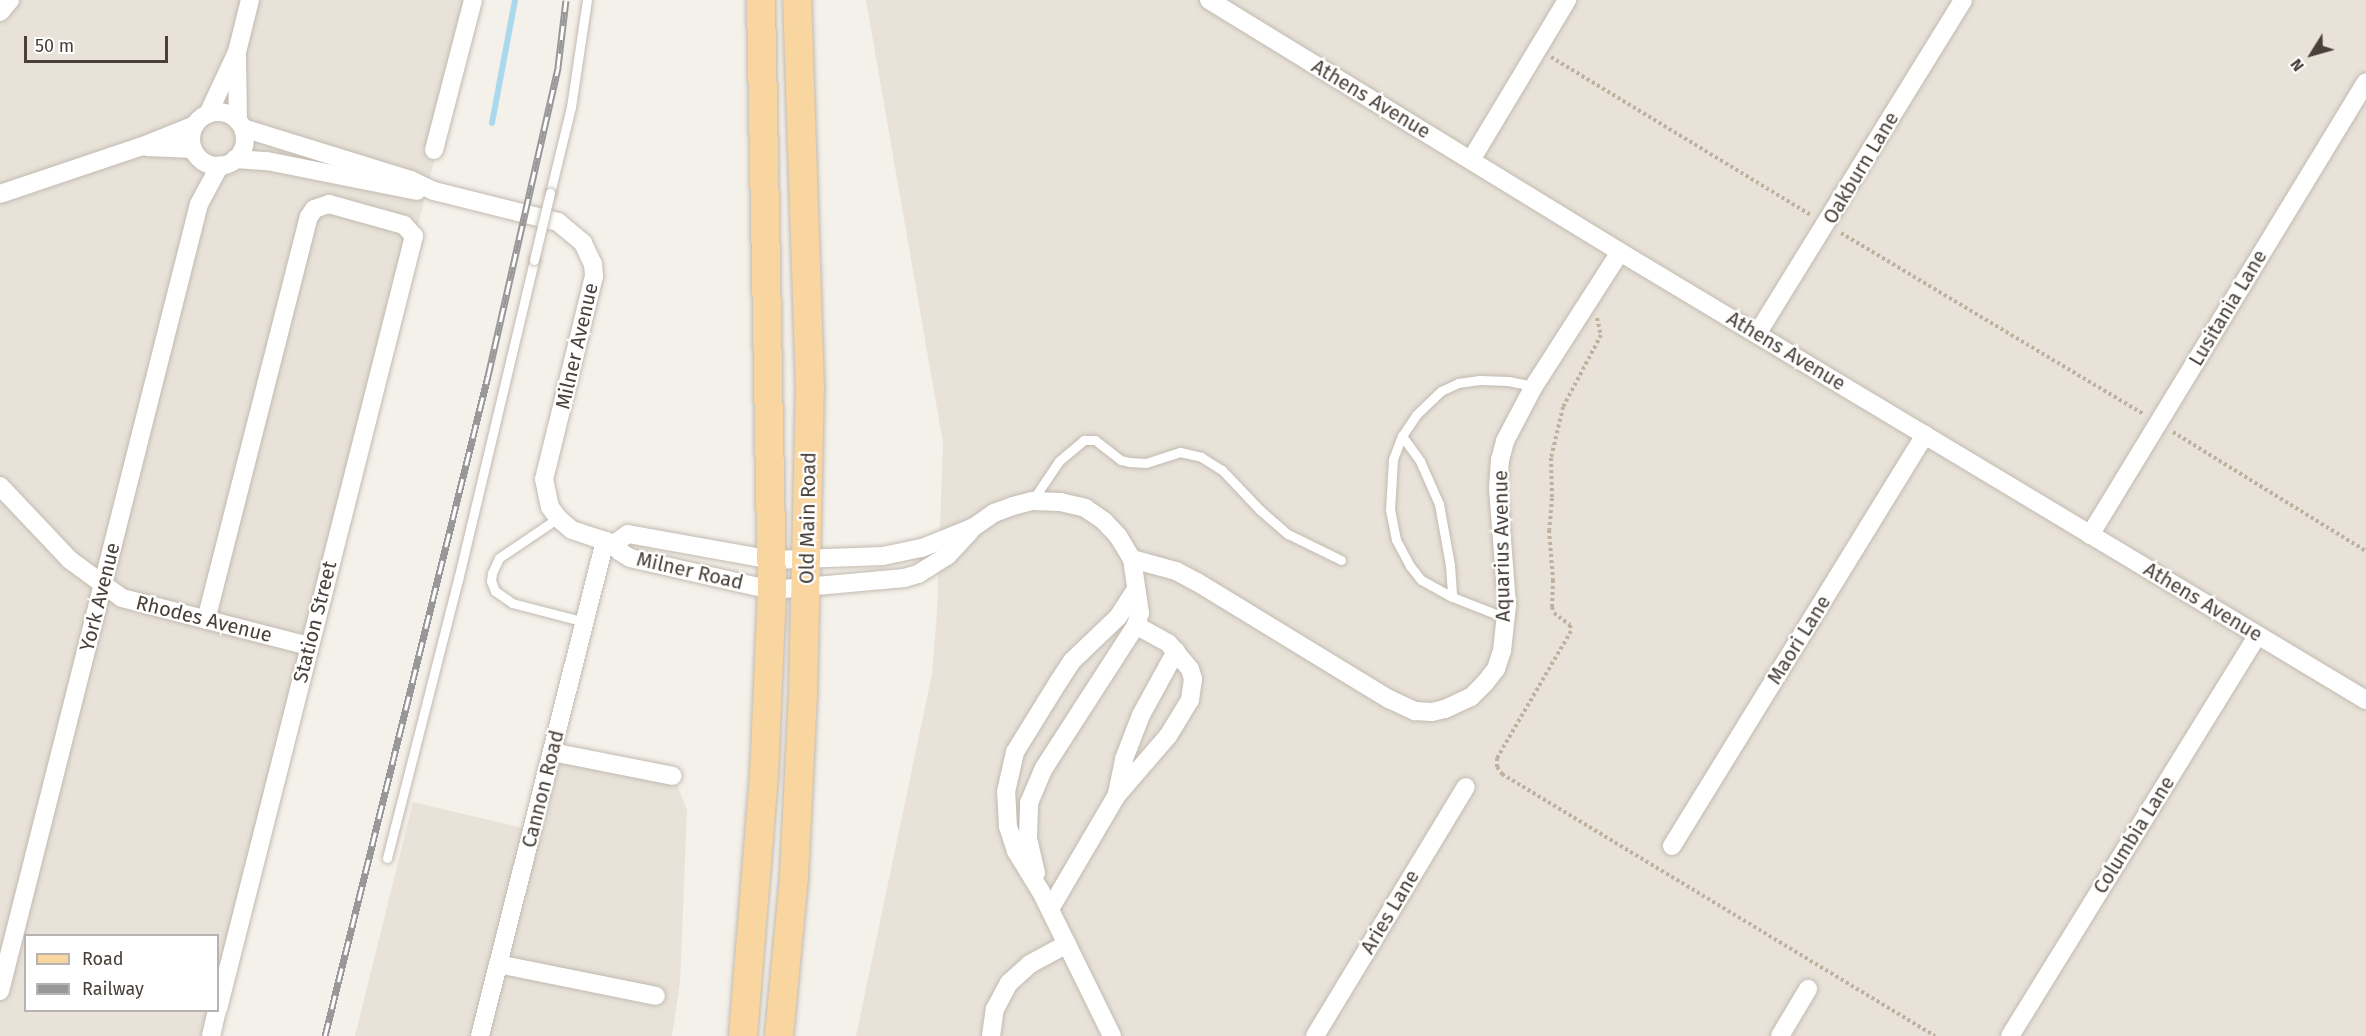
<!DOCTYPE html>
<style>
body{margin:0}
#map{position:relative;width:2366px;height:1036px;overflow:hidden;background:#f4f0ea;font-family:"Fira Sans",sans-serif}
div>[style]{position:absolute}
.residential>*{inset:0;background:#e8e2d9}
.stream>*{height:6px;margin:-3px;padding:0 3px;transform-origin:3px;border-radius:3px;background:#aad9ed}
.path>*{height:4px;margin-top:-2px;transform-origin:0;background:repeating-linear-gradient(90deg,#c0b19f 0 3px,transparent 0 6px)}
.roads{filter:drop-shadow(0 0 2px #c2bab0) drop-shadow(0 0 2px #c2bab0)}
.service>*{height:9px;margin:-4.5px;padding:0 4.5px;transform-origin:4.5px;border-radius:4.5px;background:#fff}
.minor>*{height:18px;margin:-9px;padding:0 9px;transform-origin:9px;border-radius:9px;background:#fff}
.minor>.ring{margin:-9px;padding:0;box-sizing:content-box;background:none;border:18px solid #fff;border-radius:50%}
.primary>*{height:28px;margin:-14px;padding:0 14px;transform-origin:14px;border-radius:14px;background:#f9d69f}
.rail>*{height:7px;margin-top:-3.5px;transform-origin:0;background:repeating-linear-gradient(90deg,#fff 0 14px,#989898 0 28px);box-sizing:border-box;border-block:2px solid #989898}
.bridges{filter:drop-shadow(0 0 2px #c2bab0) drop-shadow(0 0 2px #c2bab0)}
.service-bridge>*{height:9px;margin:-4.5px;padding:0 4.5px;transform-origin:4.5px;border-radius:4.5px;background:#fff}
span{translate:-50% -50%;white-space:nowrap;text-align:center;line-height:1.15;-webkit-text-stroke:4.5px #fff;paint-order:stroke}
.street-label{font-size:20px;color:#484039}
.legend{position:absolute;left:24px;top:934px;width:195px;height:78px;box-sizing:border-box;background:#fff;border:2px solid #b6b3b0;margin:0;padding:8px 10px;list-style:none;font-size:18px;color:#484039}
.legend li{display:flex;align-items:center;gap:12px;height:30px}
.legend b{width:30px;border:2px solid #b6b3b0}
.north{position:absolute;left:2282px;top:24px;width:60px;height:60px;-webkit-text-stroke:4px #fff;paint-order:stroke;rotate:233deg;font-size:16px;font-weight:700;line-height:24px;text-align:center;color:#484039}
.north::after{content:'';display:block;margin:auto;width:21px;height:27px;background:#484039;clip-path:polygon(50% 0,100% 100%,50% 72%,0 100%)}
.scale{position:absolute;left:24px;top:36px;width:144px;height:27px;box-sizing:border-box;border:3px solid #484039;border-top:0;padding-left:8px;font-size:18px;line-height:21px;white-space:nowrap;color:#484039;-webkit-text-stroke:4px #fff;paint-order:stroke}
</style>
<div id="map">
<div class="residential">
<div style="clip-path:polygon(evenodd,0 0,475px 0,212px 1036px,0 1036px,0 0,26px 936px,218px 936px,218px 1010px,26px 1010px,26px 936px)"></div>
<div style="clip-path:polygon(866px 0,2366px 0,2366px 1036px,856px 1036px,932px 674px,937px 613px,943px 443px)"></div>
<div style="clip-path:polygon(550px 751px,673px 774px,687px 810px,680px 982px,672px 1036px,355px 1036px,413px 802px,531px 830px)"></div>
</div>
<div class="stream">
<div style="left:492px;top:123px;width:125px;rotate:-79.4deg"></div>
</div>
<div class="path">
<div style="left:1551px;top:57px;width:304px;rotate:31.3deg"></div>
<div style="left:1841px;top:233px;width:352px;rotate:30.9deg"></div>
<div style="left:1597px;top:318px;width:17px;rotate:77deg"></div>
<div style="left:1601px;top:335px;width:81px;rotate:117.8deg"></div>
<div style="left:1563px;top:407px;width:52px;rotate:103.2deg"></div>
<div style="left:1551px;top:458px;width:40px;rotate:88.6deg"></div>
<div style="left:1552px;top:498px;width:32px;rotate:95deg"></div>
<div style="left:1549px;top:530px;width:50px;rotate:85.4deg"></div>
<div style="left:1553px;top:580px;width:27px;rotate:92deg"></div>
<div style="left:1552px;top:607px;width:6px;rotate:72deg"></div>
<div style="left:1554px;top:613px;width:20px;rotate:37deg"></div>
<div style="left:1570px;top:625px;width:6px;rotate:81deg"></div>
<div style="left:1571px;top:631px;width:147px;rotate:120.2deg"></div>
<div style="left:1497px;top:758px;width:9px;rotate:90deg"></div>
<div style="left:1497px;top:767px;width:9px;rotate:54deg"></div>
<div style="left:1502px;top:774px;width:506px;rotate:31.18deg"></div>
<div style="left:2173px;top:432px;width:227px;rotate:31.7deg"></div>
</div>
<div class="roads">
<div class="service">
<div style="left:550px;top:193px;width:89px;rotate:-76.3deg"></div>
<div style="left:571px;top:107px;width:108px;rotate:-81.5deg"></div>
<div style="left:1402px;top:436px;width:31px;rotate:54deg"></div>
<div style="left:1420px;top:461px;width:47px;rotate:66.2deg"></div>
<div style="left:1439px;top:504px;width:62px;rotate:79.8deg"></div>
<div style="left:1450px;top:565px;width:32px;rotate:86deg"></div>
<div style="left:1032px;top:501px;width:48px;rotate:-56deg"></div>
<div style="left:1059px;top:461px;width:33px;rotate:-40deg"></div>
<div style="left:1084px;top:440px;width:11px"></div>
<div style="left:1095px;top:440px;width:33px;rotate:38deg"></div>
<div style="left:1121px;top:460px;width:8px;rotate:14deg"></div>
<div style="left:1129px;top:462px;width:17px;rotate:3deg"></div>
<div style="left:1146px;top:463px;width:36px;rotate:-18deg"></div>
<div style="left:1180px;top:452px;width:22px;rotate:13deg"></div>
<div style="left:1201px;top:457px;width:25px;rotate:32deg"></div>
<div style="left:1222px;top:470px;width:55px;rotate:46.5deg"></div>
<div style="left:1260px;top:510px;width:37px;rotate:41deg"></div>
<div style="left:1288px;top:534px;width:59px;rotate:26.1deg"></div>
<div style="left:558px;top:518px;width:71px;rotate:145.9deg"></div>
<div style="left:499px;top:558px;width:17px;rotate:115deg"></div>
<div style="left:492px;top:573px;width:8px;rotate:97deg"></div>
<div style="left:491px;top:581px;width:11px;rotate:68deg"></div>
<div style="left:495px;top:591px;width:21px;rotate:35deg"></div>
<div style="left:512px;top:603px;width:75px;rotate:14.6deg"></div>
<div style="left:1506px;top:618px;width:58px;rotate:-158.7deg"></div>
<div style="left:1452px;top:597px;width:35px;rotate:-151deg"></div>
<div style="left:1421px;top:580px;width:18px;rotate:-128deg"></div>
<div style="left:1410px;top:566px;width:30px;rotate:-118deg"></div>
<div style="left:1396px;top:540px;width:31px;rotate:-101deg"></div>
<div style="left:1390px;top:510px;width:51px;rotate:-86.6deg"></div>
<div style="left:1393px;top:459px;width:25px;rotate:-69deg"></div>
<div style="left:1402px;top:436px;width:25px;rotate:-56deg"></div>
<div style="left:1416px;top:415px;width:35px;rotate:-44deg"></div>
<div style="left:1441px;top:391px;width:19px;rotate:-25deg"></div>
<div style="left:1458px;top:383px;width:22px;rotate:-8deg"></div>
<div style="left:1480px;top:380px;width:28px;rotate:2deg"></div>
<div style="left:1508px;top:381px;width:26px;rotate:11deg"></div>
<div style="left:387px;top:858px;width:287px;rotate:-75.7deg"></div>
<div style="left:458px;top:580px;width:329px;rotate:-76.6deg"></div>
</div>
<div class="minor">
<div style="left:1209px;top:0;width:482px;rotate:31.5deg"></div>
<div style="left:1620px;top:252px;width:870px;rotate:30.99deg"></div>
<div style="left:0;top:12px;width:16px;rotate:-50deg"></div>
<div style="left:237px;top:57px;width:64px;rotate:89.1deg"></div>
<div class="ring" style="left:191px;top:112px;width:36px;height:36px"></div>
<div style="left:208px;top:114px;width:68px;rotate:-64.9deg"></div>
<div style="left:237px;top:52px;width:54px;rotate:-76deg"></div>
<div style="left:243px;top:128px;width:176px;rotate:17.2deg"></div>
<div style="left:411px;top:180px;width:25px;rotate:26deg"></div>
<div style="left:434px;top:191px;width:128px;rotate:14deg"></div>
<div style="left:558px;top:222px;width:33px;rotate:40deg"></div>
<div style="left:583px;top:243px;width:23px;rotate:65deg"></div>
<div style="left:593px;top:264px;width:12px;rotate:85deg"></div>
<div style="left:594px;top:276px;width:209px;rotate:103.8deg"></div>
<div style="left:544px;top:479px;width:29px;rotate:78deg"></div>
<div style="left:550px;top:507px;width:14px;rotate:54deg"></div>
<div style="left:558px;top:518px;width:18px;rotate:41deg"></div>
<div style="left:572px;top:530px;width:44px;rotate:18.4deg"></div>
<div style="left:614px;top:544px;width:9px;rotate:54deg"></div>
<div style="left:619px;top:551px;width:13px;rotate:32deg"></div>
<div style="left:630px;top:558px;width:146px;rotate:12.7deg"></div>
<div style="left:772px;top:590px;width:133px;rotate:-5.2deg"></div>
<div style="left:904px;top:578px;width:15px;rotate:-16deg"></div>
<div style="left:918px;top:574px;width:34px;rotate:-32deg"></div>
<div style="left:947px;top:556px;width:34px;rotate:-47deg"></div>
<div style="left:147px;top:147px;width:46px;rotate:2.5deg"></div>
<div style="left:434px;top:150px;width:155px;rotate:-75.4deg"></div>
<div style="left:235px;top:159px;width:32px;rotate:4deg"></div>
<div style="left:267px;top:161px;width:153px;rotate:11.3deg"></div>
<div style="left:1471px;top:160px;width:187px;rotate:-59deg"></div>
<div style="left:0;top:194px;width:148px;rotate:-18.6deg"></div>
<div style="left:140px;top:147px;width:59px;rotate:-21.8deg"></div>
<div style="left:1757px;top:334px;width:392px;rotate:-58.3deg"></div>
<div style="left:0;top:486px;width:102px;rotate:46.6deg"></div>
<div style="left:70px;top:560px;width:64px;rotate:36.2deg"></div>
<div style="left:122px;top:598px;width:193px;rotate:14.4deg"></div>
<div style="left:2090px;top:535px;width:530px;rotate:-58.65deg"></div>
<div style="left:614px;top:544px;width:17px;rotate:-36deg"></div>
<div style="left:628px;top:534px;width:146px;rotate:10.2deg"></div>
<div style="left:772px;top:560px;width:111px;rotate:-2.1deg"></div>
<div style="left:883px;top:556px;width:40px;rotate:-12deg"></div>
<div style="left:922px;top:548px;width:56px;rotate:-22deg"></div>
<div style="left:974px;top:527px;width:24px;rotate:-35deg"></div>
<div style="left:994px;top:513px;width:20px;rotate:-20deg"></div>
<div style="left:1013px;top:506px;width:20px;rotate:-15deg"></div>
<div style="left:1032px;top:501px;width:28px;rotate:2deg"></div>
<div style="left:1060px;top:502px;width:26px;rotate:13deg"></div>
<div style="left:1085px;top:508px;width:23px;rotate:34deg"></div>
<div style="left:1104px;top:521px;width:21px;rotate:47deg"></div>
<div style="left:1118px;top:536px;width:27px;rotate:59deg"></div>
<div style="left:1132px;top:559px;width:46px;rotate:15.3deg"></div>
<div style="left:1176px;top:571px;width:24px;rotate:28deg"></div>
<div style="left:1197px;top:582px;width:225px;rotate:31.4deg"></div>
<div style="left:1389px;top:699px;width:29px;rotate:25deg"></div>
<div style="left:1415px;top:711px;width:17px;rotate:3deg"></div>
<div style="left:1432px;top:712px;width:13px;rotate:-13deg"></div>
<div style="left:1445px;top:709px;width:29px;rotate:-25deg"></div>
<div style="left:1471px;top:697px;width:20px;rotate:-45deg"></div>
<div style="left:1485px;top:683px;width:18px;rotate:-52deg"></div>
<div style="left:1496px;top:669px;width:19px;rotate:-72deg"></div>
<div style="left:1502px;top:651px;width:46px;rotate:-83.8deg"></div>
<div style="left:1507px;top:605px;width:117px;rotate:-94.4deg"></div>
<div style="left:1498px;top:488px;width:28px;rotate:-86deg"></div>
<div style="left:1500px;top:460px;width:20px;rotate:-75deg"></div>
<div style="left:1505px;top:441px;width:62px;rotate:-62.2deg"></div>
<div style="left:1534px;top:386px;width:159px;rotate:-57.3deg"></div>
<div style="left:206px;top:620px;width:416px;rotate:-75.7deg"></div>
<div style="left:309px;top:217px;width:9px;rotate:-58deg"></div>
<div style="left:314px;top:209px;width:16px;rotate:-18deg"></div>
<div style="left:329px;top:204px;width:78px;rotate:15.6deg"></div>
<div style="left:404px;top:225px;width:15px;rotate:48deg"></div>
<div style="left:414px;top:236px;width:797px;rotate:104.23deg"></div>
<div style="left:552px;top:752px;width:123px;rotate:11.2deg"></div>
<div style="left:1117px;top:793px;width:35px;rotate:-78deg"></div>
<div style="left:1124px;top:759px;width:47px;rotate:-68.9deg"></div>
<div style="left:1141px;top:715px;width:73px;rotate:-61.3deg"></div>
<div style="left:1672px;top:846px;width:483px;rotate:-58.4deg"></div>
<div style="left:1036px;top:873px;width:37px;rotate:-103deg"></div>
<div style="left:1028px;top:837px;width:34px;rotate:-88deg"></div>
<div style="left:1029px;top:803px;width:38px;rotate:-67deg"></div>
<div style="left:1044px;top:768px;width:170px;rotate:-57.2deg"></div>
<div style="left:1136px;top:625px;width:13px;rotate:-72deg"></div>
<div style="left:1140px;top:613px;width:55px;rotate:-98.4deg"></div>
<div style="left:1050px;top:909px;width:132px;rotate:-59.6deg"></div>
<div style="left:1117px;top:795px;width:78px;rotate:-49.2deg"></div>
<div style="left:1168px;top:736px;width:42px;rotate:-58.6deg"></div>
<div style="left:1190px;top:700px;width:21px;rotate:-82deg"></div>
<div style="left:1193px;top:679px;width:10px;rotate:-107deg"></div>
<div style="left:1190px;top:669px;width:34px;rotate:-130deg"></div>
<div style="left:1168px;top:643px;width:37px;rotate:-151deg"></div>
<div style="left:498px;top:964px;width:161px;rotate:11.4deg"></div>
<div style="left:0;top:991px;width:812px;rotate:-75.81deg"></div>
<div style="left:199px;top:204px;width:44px;rotate:-61.7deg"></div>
<div style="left:211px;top:1036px;width:27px;rotate:-77deg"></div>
<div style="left:480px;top:1036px;width:511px;rotate:-75.83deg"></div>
<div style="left:991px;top:1036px;width:27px;rotate:-82deg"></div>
<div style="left:995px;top:1009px;width:30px;rotate:-62deg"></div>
<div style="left:1009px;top:983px;width:28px;rotate:-42deg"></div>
<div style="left:1030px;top:964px;width:42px;rotate:-28.4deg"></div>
<div style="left:1112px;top:1036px;width:161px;rotate:-116.2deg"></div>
<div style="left:1041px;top:892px;width:48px;rotate:-121.4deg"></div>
<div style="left:1016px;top:851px;width:25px;rotate:-108deg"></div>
<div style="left:1008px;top:827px;width:35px;rotate:-93deg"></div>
<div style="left:1006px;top:792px;width:41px;rotate:-77.3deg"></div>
<div style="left:1015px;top:752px;width:80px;rotate:-58.3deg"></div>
<div style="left:1057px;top:684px;width:27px;rotate:-57deg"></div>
<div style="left:1072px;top:661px;width:64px;rotate:-43.7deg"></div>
<div style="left:1118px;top:617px;width:33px;rotate:-57deg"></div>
<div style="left:1315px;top:1036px;width:291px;rotate:-58.8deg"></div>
<div style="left:1780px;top:1036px;width:55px;rotate:-59.2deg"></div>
<div style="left:2010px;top:1036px;width:471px;rotate:-58.3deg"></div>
</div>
<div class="primary">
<div style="left:743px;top:1036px;width:262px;rotate:-85.4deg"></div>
<div style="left:764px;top:775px;width:185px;rotate:-87.5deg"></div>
<div style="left:772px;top:590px;width:590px;rotate:-91.07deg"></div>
<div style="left:779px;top:1036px;width:160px;rotate:-84.6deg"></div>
<div style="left:794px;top:877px;width:184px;rotate:-87.2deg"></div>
<div style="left:803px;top:693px;width:305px;rotate:-88.7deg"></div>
<div style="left:810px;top:388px;width:388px;rotate:-91.9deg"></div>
</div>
</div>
<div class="rail">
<div style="left:325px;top:1036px;width:680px;rotate:-76.13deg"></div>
<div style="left:488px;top:376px;width:317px;rotate:-77.2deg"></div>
<div style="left:558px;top:67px;width:67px;rotate:-83.2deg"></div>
</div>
<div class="bridges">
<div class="service-bridge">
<div style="left:534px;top:260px;width:69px;rotate:-76.6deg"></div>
</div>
</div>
<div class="street-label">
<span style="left:1371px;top:99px;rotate:31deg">Athens Avenue</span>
<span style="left:1861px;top:168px;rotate:-59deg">Oakburn Lane</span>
<span style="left:2228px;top:308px;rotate:-59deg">Lusitania Lane</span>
<span style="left:577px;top:346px;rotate:-77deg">Milner Avenue</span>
<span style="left:1786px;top:351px;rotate:31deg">Athens Avenue</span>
<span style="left:808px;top:518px;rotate:-89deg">Old Main Road</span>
<span style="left:1502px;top:546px;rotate:-91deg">Aquarius Avenue</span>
<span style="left:690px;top:571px;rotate:13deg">Milner Road</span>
<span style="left:100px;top:597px;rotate:-76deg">York Avenue</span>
<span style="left:2203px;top:602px;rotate:31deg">Athens Avenue</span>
<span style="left:204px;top:619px;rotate:14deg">Rhodes Avenue</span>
<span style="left:315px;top:622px;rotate:-76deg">Station Street</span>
<span style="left:1799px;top:640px;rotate:-58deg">Maori Lane</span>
<span style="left:543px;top:789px;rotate:-76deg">Cannon Road</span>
<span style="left:2134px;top:835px;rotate:-58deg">Columbia Lane</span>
<span style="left:1390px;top:912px;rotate:-59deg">Aries Lane</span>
</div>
<ul class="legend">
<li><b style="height:8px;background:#f9d69f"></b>Road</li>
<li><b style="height:8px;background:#989898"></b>Railway</li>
</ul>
<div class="north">N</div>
<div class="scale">50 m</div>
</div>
